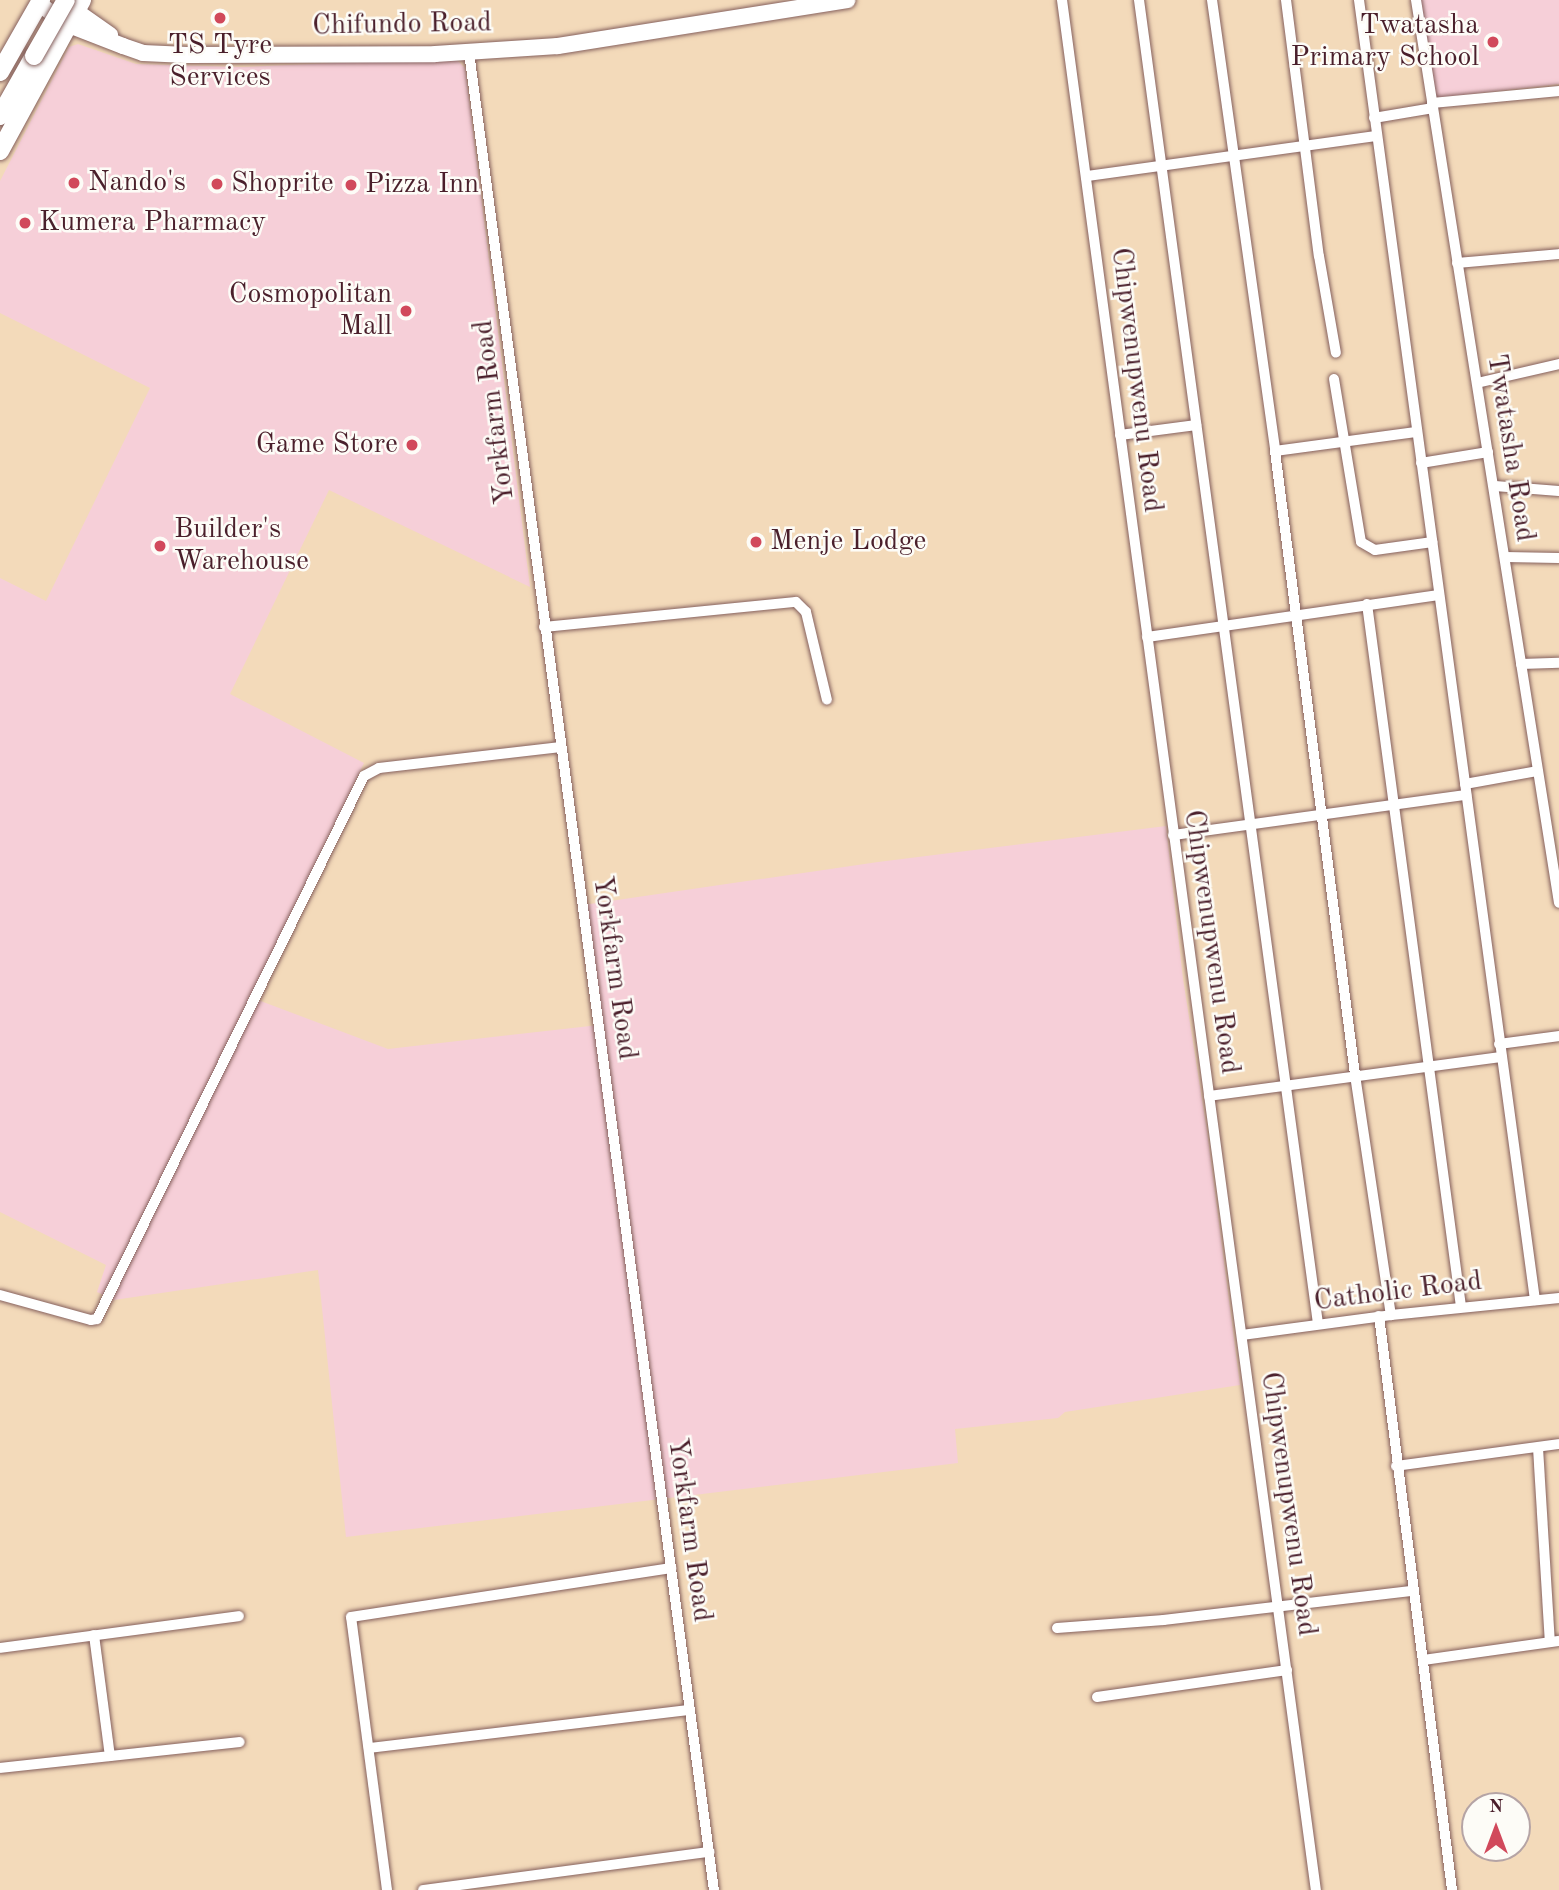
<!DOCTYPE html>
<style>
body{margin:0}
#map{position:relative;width:1559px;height:1890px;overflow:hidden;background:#f3daba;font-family:"Old Standard TT",serif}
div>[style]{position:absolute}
.built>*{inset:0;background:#f6cfd8}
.roads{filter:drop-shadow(0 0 2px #85605d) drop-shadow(0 0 2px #85605d)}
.street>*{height:10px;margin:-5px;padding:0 5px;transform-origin:5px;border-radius:5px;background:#fff}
.secondary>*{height:16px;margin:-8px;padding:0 8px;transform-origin:8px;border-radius:8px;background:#fff}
.primary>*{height:18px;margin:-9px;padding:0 9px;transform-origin:9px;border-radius:9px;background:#fff}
.bridges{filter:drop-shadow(0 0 2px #85605d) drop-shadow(0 0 2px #85605d)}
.primary-bridge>*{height:18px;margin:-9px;padding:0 9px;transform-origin:9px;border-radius:9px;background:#fff}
.dots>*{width:19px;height:19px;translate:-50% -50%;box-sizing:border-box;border:4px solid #fdfcf7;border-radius:50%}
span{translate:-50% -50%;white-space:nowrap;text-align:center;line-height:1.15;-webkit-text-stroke:5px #fdfcf7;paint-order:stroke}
.street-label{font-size:28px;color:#4a1f2b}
.poi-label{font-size:28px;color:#4a1f2b}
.right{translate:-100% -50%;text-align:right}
.left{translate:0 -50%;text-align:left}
.north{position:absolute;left:1461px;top:1792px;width:70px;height:70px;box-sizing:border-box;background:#fdfcf7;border:2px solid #b5a4a5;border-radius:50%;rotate:0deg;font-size:19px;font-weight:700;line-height:28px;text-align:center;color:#4a1f2b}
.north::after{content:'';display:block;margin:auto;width:24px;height:32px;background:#d1495b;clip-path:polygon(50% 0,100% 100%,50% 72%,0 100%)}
</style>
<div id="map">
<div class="built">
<div style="clip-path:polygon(1420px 0,1559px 0,1559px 84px,1435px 98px)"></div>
<div style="clip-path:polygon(78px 44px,136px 64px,242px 67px,446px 58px,458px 61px,465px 68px,530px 587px,329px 490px,230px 694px,364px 763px,250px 997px,388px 1049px,599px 1025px,583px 905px,878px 862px,1166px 826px,1183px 979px,1207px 1131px,1240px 1385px,1065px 1412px,1058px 1418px,955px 1429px,958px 1463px,346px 1537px,318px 1270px,114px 1300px,97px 1292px,106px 1265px,0 1212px,0 578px,46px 601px,150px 388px,0 313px,0 181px,69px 47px)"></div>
</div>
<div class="roads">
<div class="street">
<div style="left:1062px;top:0;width:1907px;rotate:82.35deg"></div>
<div style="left:1139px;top:0;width:1336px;rotate:82.3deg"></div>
<div style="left:1212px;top:0;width:455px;rotate:82deg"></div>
<div style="left:1275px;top:451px;width:629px;rotate:82.69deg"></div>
<div style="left:1355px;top:1075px;width:243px;rotate:81.5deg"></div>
<div style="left:1286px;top:0;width:258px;rotate:82.7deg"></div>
<div style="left:1319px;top:256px;width:98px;rotate:80.1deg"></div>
<div style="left:1359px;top:0;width:1312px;rotate:82.29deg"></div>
<div style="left:1416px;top:0;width:914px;rotate:81deg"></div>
<div style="left:469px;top:52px;width:1854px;rotate:82.41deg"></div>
<div style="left:1432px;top:103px;width:128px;rotate:-5.4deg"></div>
<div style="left:1374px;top:118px;width:60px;rotate:-9.6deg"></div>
<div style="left:1087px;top:176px;width:292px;rotate:-7.9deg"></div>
<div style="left:1457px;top:263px;width:102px;rotate:-5deg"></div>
<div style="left:1334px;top:379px;width:165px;rotate:80.6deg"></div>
<div style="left:1361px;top:542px;width:16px;rotate:30deg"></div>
<div style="left:1375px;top:550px;width:58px;rotate:-8deg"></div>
<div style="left:1477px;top:383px;width:84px;rotate:-13deg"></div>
<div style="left:1120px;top:435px;width:77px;rotate:-7.5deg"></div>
<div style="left:1275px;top:451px;width:142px;rotate:-7.7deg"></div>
<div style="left:1421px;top:463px;width:68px;rotate:-9.3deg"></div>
<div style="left:1495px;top:486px;width:64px;rotate:4.5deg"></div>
<div style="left:1505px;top:557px;width:54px;rotate:1.1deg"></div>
<div style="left:1367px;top:604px;width:709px;rotate:82.38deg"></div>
<div style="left:544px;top:627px;width:253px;rotate:-5.7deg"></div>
<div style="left:796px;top:602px;width:14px;rotate:45deg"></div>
<div style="left:806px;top:612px;width:90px;rotate:76.6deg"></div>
<div style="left:1147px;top:637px;width:295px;rotate:-8.2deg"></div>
<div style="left:1521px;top:664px;width:38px;rotate:-2deg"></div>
<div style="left:1465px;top:784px;width:73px;rotate:-10.2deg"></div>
<div style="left:1173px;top:835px;width:296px;rotate:-7.8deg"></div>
<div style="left:1499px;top:1044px;width:61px;rotate:-7.6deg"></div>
<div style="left:1209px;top:1096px;width:295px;rotate:-7.6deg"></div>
<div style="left:0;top:1295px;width:94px;rotate:15.4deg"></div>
<div style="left:91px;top:1320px;width:6px;rotate:-9deg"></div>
<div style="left:97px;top:1319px;width:605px;rotate:-63.82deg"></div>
<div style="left:364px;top:776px;width:17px;rotate:-28deg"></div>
<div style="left:379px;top:768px;width:183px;rotate:-6.6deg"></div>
<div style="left:1379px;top:1316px;width:579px;rotate:82.75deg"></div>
<div style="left:1242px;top:1335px;width:150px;rotate:-7.6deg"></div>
<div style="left:1391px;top:1315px;width:169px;rotate:-5.8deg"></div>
<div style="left:1538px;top:1448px;width:194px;rotate:86.5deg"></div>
<div style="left:1396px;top:1466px;width:164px;rotate:-7.7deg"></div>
<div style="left:1057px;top:1628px;width:107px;rotate:-4.3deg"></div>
<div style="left:1164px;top:1620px;width:250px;rotate:-6.7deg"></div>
<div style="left:94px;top:1635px;width:122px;rotate:82.5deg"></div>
<div style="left:0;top:1648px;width:241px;rotate:-7.6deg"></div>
<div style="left:1423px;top:1660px;width:137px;rotate:-8deg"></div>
<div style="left:1097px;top:1697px;width:192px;rotate:-8.1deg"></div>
<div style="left:369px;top:1748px;width:323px;rotate:-6.8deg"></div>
<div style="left:0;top:1768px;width:241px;rotate:-6.2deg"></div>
<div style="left:387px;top:1890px;width:275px;rotate:-97.5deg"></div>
<div style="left:351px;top:1617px;width:324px;rotate:-8.7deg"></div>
<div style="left:423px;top:1890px;width:289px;rotate:-7.6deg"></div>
</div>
<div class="secondary">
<div style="left:39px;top:4px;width:37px;rotate:35deg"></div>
<div style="left:69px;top:25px;width:58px;rotate:21.3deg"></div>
<div style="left:123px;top:46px;width:21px;rotate:19deg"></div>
<div style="left:143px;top:53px;width:44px;rotate:2.6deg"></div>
<div style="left:187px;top:55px;width:248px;rotate:-0.2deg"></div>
<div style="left:435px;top:54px;width:123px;rotate:-3.7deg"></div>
<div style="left:558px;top:46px;width:293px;rotate:-9deg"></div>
<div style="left:66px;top:4px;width:54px;rotate:35.2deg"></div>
</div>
<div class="primary">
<div style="left:0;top:72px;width:83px;rotate:-60.3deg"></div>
<div style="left:0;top:116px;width:69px;rotate:-60.5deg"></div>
<div style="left:0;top:151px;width:172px;rotate:-61.5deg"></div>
</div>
</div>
<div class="bridges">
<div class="primary-bridge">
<div style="left:34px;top:56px;width:64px;rotate:-60.3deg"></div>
</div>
</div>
<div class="dots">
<div style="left:220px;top:18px;background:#d1495b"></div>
<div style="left:1493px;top:42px;background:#d1495b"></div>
<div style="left:74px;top:183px;background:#d1495b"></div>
<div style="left:217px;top:184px;background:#d1495b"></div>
<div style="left:351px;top:185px;background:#d1495b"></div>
<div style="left:25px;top:223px;background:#d1495b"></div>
<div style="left:406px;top:311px;background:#d1495b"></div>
<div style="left:412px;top:445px;background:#d1495b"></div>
<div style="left:756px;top:542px;background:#d1495b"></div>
<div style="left:160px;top:546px;background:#d1495b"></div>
</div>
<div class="street-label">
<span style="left:402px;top:25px;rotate:-1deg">Chifundo Road</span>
<span style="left:1136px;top:380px;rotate:83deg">Chipwenupwenu Road</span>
<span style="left:495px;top:412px;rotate:-97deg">Yorkfarm Road</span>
<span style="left:1510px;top:448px;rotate:81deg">Twatasha Road</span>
<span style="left:1211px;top:942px;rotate:82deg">Chipwenupwenu Road</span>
<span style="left:614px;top:968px;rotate:82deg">Yorkfarm Road</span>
<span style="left:1398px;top:1292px;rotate:-7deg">Catholic Road</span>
<span style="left:1288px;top:1504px;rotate:82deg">Chipwenupwenu Road</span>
<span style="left:689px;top:1530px;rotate:82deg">Yorkfarm Road</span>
</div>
<div class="poi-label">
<span class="right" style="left:1479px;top:42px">Twatasha<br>Primary School</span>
<span style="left:220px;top:62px">TS Tyre<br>Services</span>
<span class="left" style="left:88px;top:183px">Nando's</span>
<span class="left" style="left:231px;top:184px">Shoprite</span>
<span class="left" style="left:365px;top:185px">Pizza Inn</span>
<span class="left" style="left:39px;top:223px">Kumera Pharmacy</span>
<span class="right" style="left:392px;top:311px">Cosmopolitan<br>Mall</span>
<span class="right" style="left:398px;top:445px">Game Store</span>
<span class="left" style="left:174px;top:546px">Builder's<br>Warehouse</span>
<span class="left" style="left:770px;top:542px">Menje Lodge</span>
</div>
<div class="north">N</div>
</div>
